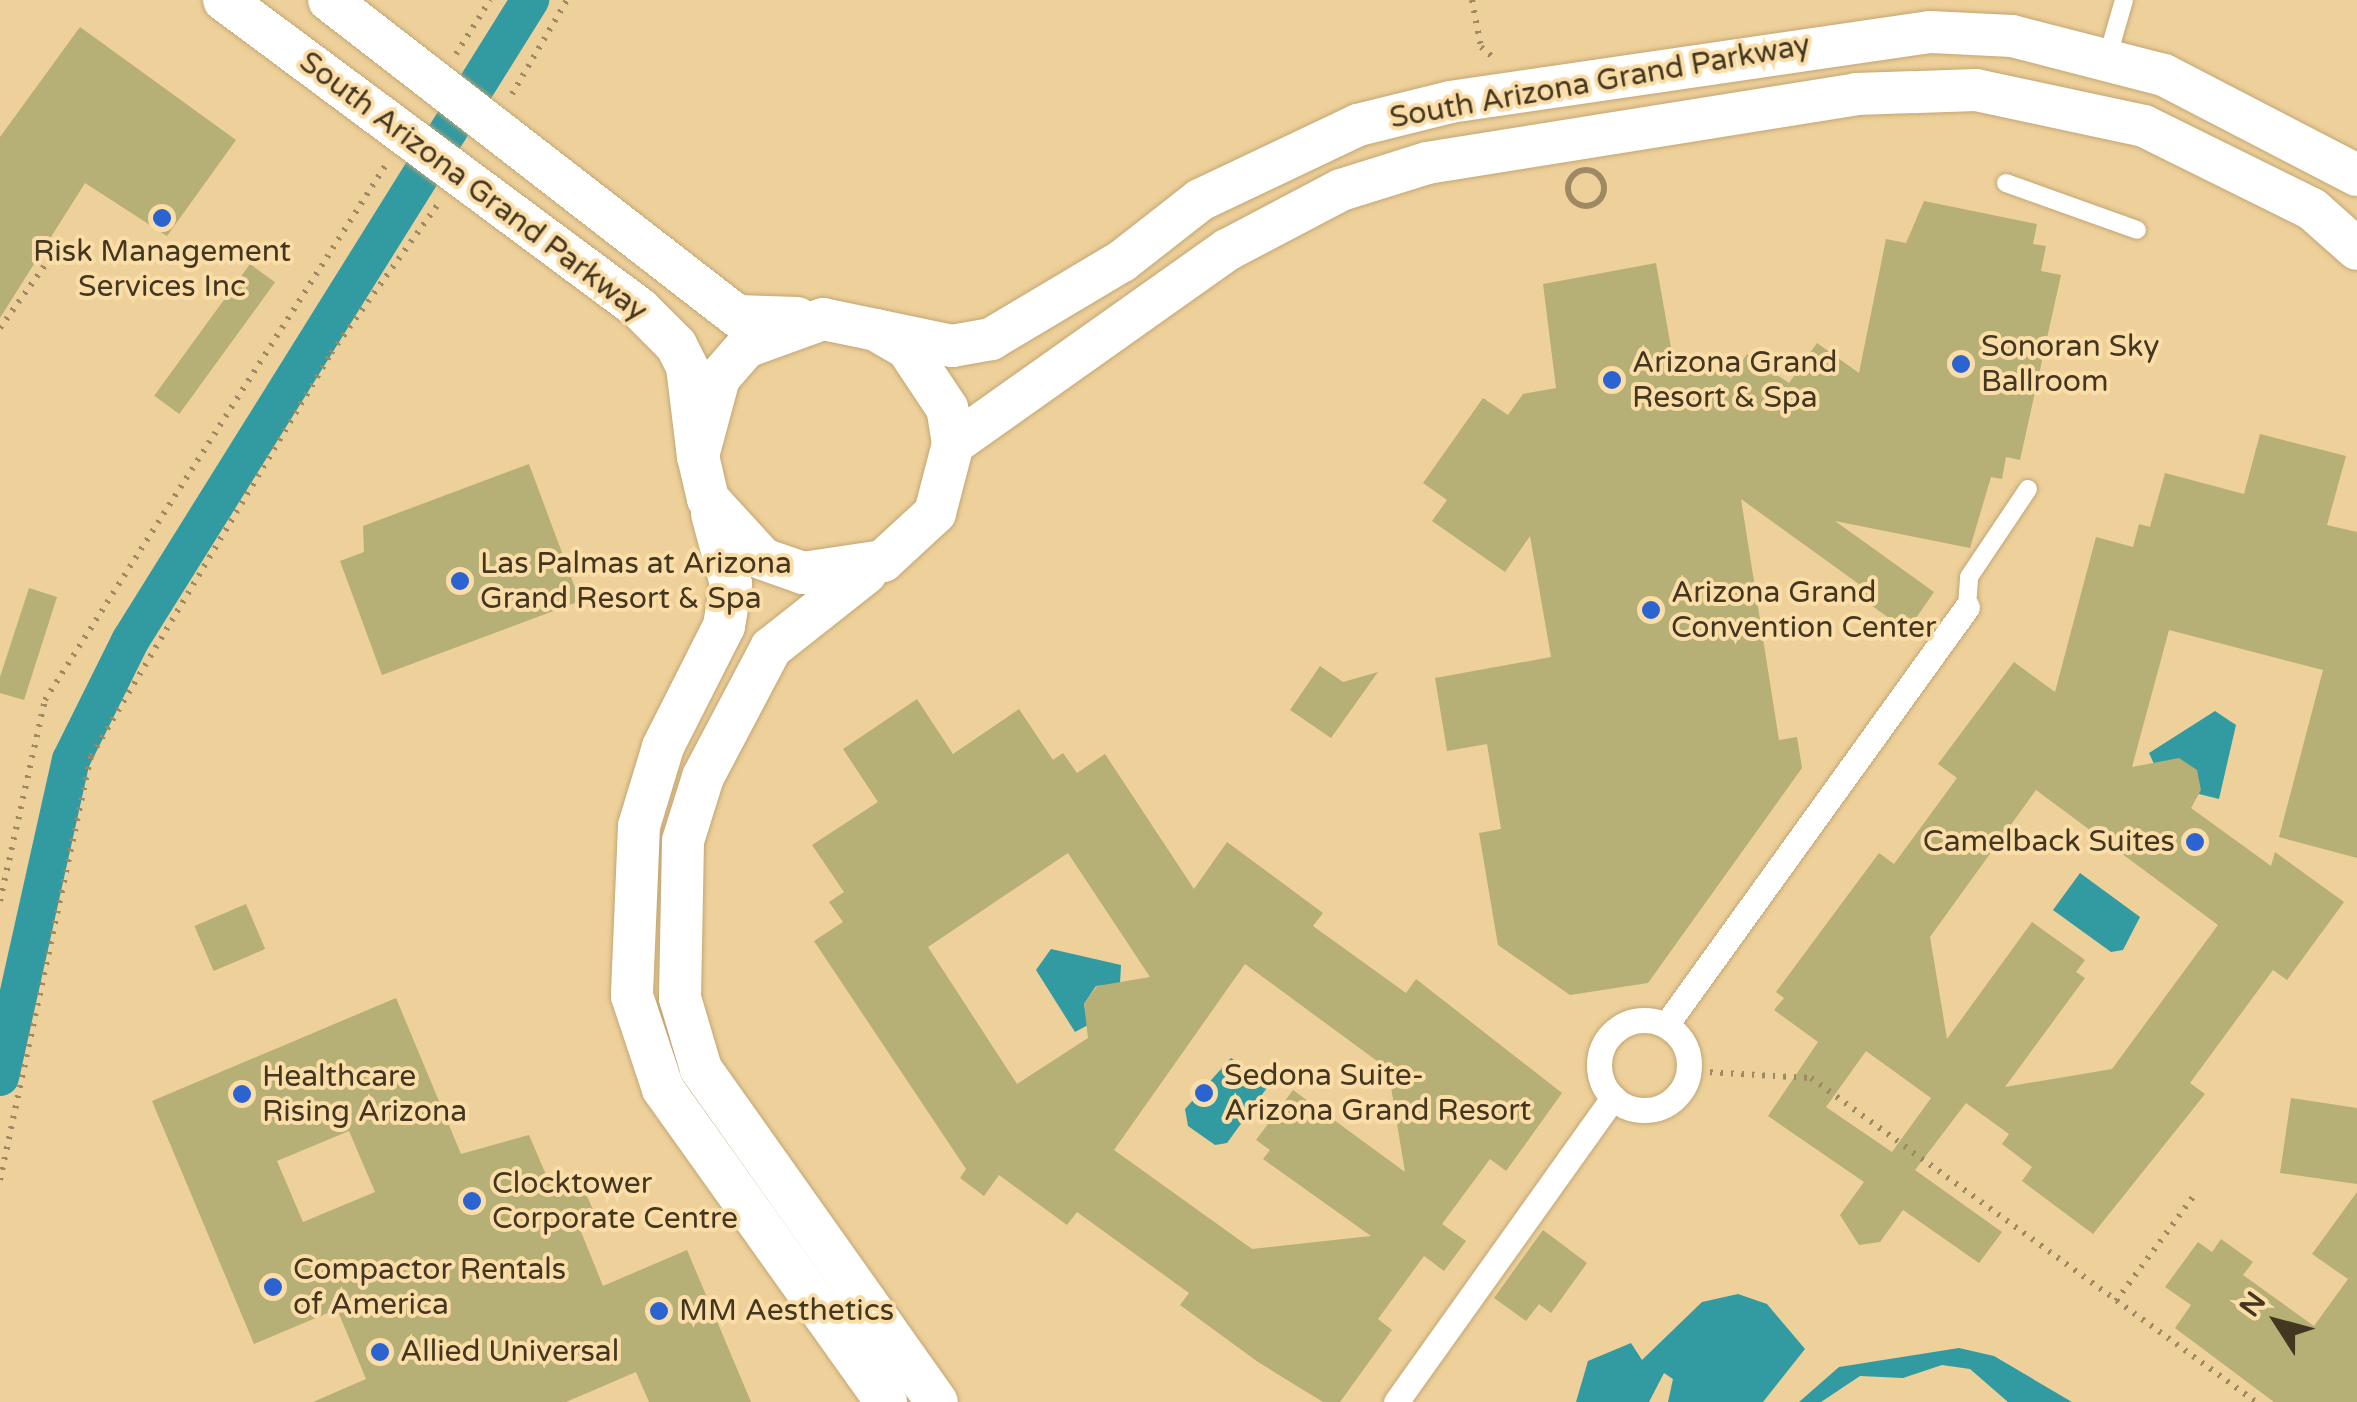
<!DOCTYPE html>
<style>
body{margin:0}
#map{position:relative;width:2357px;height:1402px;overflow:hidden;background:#eed09b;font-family:"Varela Round",sans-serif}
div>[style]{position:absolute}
.water>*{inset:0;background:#329aa1}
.canal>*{height:38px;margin:-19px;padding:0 19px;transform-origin:19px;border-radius:19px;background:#329aa1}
.building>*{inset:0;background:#b6af76;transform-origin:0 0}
.path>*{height:6px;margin-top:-3px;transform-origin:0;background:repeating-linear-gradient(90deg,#9e8962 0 2.5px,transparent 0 10.5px)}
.path>.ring{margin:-3px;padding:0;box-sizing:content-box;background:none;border:6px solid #9e8962;border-radius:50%}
.roads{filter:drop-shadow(0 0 2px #c2a672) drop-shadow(0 0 2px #c2a672)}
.service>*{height:18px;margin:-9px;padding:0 9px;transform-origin:9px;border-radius:9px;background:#fff}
.pedestrian>*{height:25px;margin:-12.5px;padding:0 12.5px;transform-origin:12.5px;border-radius:12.5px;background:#fff}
.pedestrian>.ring{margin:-12.5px;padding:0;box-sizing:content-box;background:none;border:25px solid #fff;border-radius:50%}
.tertiary>*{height:42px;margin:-21px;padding:0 21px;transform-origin:21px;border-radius:21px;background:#fff}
.dots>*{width:28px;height:28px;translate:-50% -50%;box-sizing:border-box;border:5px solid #fbdda8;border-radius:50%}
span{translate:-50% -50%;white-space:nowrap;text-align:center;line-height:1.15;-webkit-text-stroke:8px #fbdda8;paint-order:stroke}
.street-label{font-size:30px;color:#433721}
.poi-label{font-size:30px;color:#433721}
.left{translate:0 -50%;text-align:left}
.right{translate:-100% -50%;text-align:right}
.north{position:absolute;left:2227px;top:1272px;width:100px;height:100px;-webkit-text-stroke:8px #fbdda8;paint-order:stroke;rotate:306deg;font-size:28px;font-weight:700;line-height:40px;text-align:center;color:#433721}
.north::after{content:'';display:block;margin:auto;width:35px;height:45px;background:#433721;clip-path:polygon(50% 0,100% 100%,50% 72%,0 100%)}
</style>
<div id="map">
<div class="water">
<div style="clip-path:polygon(2215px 711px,2236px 725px,2219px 799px,2199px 794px,2197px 771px,2155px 766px,2149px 753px)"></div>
<div style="clip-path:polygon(2080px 873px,2140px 917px,2123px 950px,2111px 952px,2053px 910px)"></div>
<div style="clip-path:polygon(1051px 949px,1121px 965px,1120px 984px,1096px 986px,1084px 1004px,1088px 1025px,1075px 1032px,1036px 970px)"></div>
<div style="clip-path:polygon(1231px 1058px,1269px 1085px,1227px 1143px,1215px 1145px,1188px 1126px,1185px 1109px)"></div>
<div style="clip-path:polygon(1738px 1294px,1767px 1304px,1805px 1349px,1763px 1402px,1668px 1402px,1673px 1379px,1664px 1373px,1649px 1402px,1576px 1402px,1588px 1361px,1631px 1343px,1642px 1360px,1702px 1302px)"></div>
<div style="clip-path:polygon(1959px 1348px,1994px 1356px,2072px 1402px,2008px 1402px,1970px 1369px,1942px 1365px,1903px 1378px,1860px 1376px,1821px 1402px,1799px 1402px,1839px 1367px)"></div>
</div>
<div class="canal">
<div style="left:0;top:1077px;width:325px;rotate:-77.4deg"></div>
<div style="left:71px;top:760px;width:133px;rotate:-63.6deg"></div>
<div style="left:130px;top:641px;width:756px;rotate:-58.03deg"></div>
</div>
<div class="building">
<div style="clip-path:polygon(80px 27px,236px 140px,167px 236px,85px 183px,0 318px,0 137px)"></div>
<div style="clip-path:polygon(1924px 201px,2037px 224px,2033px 244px,2046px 246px,2041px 271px,2061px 275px,2020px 460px,2006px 457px,2002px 479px,1991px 477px,1970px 548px,1835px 521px,1934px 592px,1907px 631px,1857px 595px,1863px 587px,1741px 499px,1779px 740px,1797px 737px,1802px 768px,1648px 983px,1570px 995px,1498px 945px,1479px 833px,1501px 829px,1487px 744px,1447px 751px,1435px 678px,1551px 657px,1530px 536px,1505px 572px,1432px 521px,1447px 500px,1423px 483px,1483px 398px,1508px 415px,1523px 394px,1556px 388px,1543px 284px,1656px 263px,1675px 370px,1710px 364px,1731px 378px,1747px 354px,1789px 383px,1817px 343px,1859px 373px,1886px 239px,1906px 243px)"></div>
<div style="left:250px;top:264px;width:31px;height:163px;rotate:36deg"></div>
<div style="clip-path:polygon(evenodd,2260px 434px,2346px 456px,2327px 525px,2357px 532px,2357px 858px,2279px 837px,2323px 670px,2169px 630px,2132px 767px,2179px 758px,2197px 770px,2201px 790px,2191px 808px,2271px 866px,2275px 852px,2344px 902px,2287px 980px,2273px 970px,2190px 1083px,2205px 1094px,2093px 1234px,2022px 1181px,2032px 1167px,2002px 1144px,2009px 1134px,1966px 1103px,1915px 1170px,2002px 1232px,1979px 1263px,1903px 1210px,1880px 1242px,1859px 1245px,1840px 1215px,1864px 1182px,1768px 1116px,1818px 1042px,1774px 1010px,1784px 998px,1776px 992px,1879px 853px,1894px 864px,1957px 778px,1938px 764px,2014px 662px,2055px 692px,2096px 537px,2133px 547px,2139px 524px,2150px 527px,2165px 473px,2244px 494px,2260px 434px,2036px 790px,2218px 925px,2112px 1069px,2005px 1087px,2085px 978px,2076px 972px,2085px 960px,2032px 922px,1947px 1039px,1930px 937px,2036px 790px,2260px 434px,1866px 1051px,1931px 1098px,1892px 1152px,1826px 1107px,1866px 1051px)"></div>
<div style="clip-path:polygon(529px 464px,580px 601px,382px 675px,340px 561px,364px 552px,363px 526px)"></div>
<div style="clip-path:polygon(29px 588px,57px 597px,24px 700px,0 693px,0 677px)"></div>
<div style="clip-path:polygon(1320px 666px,1343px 682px,1378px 672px,1331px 738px,1290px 710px)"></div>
<div style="clip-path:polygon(evenodd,917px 699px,953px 754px,1019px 709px,1053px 760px,1063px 753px,1077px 773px,1105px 754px,1194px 889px,1227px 842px,1323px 913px,1313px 926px,1406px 993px,1416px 979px,1562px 1093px,1506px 1171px,1490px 1159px,1442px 1224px,1466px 1241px,1444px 1271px,1424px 1256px,1378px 1319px,1392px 1330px,1340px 1402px,1323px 1402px,1258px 1362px,1180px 1305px,1189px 1293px,1077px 1212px,1067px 1225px,999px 1175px,984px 1196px,960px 1178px,966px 1169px,814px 941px,843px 922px,829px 902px,844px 892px,812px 845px,878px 802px,843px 749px,917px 699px,1068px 853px,1150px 977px,1097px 986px,1084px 1004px,1088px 1038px,1017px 1084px,928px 947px,1068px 853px,917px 699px,1245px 964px,1388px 1069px,1405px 1172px,1293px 1090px,1256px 1140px,1270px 1150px,1263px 1159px,1371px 1236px,1252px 1249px,1114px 1150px,1245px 964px)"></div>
<div style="left:246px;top:904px;width:49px;height:56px;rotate:67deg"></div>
<div style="clip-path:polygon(evenodd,396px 998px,461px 1154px,529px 1135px,550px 1184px,577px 1172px,593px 1210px,575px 1217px,603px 1286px,687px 1250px,751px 1402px,649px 1402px,636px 1372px,566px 1402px,313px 1402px,366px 1379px,337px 1309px,254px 1344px,152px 1101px,396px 998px,349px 1131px,375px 1192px,303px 1222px,277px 1161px,349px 1131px)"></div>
<div style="clip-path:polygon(2291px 1098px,2357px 1108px,2357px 1184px,2280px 1173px)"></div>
<div style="clip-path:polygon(2357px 1192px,2357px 1402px,2274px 1402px,2175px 1328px,2191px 1305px,2165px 1287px,2198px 1242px,2212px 1252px,2221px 1239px,2253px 1262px,2243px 1275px,2314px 1326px,2348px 1279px,2312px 1254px)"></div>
<div style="clip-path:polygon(1543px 1230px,1587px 1263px,1551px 1313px,1539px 1304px,1526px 1321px,1494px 1298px)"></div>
</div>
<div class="path">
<div style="left:1472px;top:0;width:48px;rotate:79.2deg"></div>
<div style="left:1481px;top:47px;width:18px;rotate:41deg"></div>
<div style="left:456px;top:54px;width:64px;rotate:-57.8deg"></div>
<div style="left:512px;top:94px;width:109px;rotate:-59.7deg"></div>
<div class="ring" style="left:1568px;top:170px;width:30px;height:30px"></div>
<div style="left:0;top:328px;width:100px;rotate:-54.4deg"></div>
<div style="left:0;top:901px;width:206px;rotate:-77.4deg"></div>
<div style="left:45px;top:700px;width:633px;rotate:-57.51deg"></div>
<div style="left:1689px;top:1071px;width:122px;rotate:3.3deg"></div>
<div style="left:1811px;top:1078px;width:550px;rotate:36.06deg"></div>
<div style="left:0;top:1180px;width:434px;rotate:-77.9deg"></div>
<div style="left:91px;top:756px;width:469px;rotate:-59.2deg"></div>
<div style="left:331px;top:353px;width:183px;rotate:-54.3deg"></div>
<div style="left:2116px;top:1301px;width:134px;rotate:-53.5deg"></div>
</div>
<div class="roads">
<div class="service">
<div style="left:2107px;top:59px;width:61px;rotate:-73.9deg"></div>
<div style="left:2006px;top:183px;width:139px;rotate:19.7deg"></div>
<div style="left:1967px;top:607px;width:30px;rotate:-86deg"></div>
<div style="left:1969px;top:577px;width:106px;rotate:-56.2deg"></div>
</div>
<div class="pedestrian">
<div class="ring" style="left:1599px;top:1020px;width:65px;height:65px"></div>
<div style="left:1666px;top:1025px;width:515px;rotate:-54.24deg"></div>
<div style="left:1396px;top:1402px;width:374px;rotate:-54.5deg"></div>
</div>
<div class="tertiary">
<div style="left:224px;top:0;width:518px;rotate:36.6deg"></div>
<div style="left:640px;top:309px;width:51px;rotate:45deg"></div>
<div style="left:676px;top:345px;width:25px;rotate:63deg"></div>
<div style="left:687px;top:367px;width:90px;rotate:83deg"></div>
<div style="left:698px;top:456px;width:44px;rotate:76.9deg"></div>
<div style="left:708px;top:499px;width:81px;rotate:47.5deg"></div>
<div style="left:763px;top:559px;width:42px;rotate:19.3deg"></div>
<div style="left:803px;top:573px;width:81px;rotate:-8.5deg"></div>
<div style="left:883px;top:561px;width:71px;rotate:-42.7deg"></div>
<div style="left:935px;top:513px;width:71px;rotate:-75.4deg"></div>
<div style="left:953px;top:444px;width:36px;rotate:-99deg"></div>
<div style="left:947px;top:408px;width:72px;rotate:-123.7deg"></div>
<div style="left:907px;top:348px;width:36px;rotate:-150deg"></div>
<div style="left:876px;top:330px;width:54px;rotate:-168.3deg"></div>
<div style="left:823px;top:319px;width:82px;rotate:160deg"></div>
<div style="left:746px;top:347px;width:41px;rotate:131.1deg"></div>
<div style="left:719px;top:378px;width:81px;rotate:105.1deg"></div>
<div style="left:329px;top:0;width:516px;rotate:37.76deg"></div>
<div style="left:737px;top:316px;width:60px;rotate:1.9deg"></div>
<div style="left:876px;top:330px;width:78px;rotate:11.9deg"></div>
<div style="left:952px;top:346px;width:40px;rotate:-10deg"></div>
<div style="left:991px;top:339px;width:152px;rotate:-30.8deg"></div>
<div style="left:1122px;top:261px;width:99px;rotate:-38deg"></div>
<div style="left:1200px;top:200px;width:175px;rotate:-25.4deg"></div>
<div style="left:1358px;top:125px;width:95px;rotate:-14deg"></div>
<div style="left:1450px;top:102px;width:485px;rotate:-8.3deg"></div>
<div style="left:1930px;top:32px;width:82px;rotate:2.8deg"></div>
<div style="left:2012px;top:36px;width:157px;rotate:14.4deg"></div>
<div style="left:2164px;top:75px;width:217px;rotate:27.4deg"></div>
<div style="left:953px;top:444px;width:336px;rotate:-35.3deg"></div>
<div style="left:1227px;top:250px;width:129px;rotate:-27.8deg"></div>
<div style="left:1341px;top:190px;width:90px;rotate:-17.4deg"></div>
<div style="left:1427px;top:163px;width:435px;rotate:-9.1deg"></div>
<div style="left:1856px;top:94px;width:120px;rotate:-1.9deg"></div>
<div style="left:1976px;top:90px;width:172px;rotate:12.1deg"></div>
<div style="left:2144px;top:126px;width:187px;rotate:26.3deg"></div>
<div style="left:2312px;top:209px;width:60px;rotate:41.6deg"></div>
<div style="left:712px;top:514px;width:73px;rotate:74.8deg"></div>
<div style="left:731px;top:584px;width:43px;rotate:99.5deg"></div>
<div style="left:724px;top:626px;width:136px;rotate:116.8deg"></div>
<div style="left:663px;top:747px;width:83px;rotate:106.9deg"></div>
<div style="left:639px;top:826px;width:170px;rotate:92.4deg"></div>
<div style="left:632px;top:996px;width:98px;rotate:71.6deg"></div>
<div style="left:663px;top:1089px;width:384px;rotate:54.5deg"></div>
<div style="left:866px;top:573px;width:121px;rotate:141.7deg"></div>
<div style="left:771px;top:648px;width:146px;rotate:117.8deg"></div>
<div style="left:703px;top:777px;width:67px;rotate:107.4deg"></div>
<div style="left:683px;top:841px;width:157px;rotate:91.1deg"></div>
<div style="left:680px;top:998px;width:74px;rotate:73.5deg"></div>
<div style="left:701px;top:1069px;width:408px;rotate:54.7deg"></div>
</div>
</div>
<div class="dots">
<div style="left:162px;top:218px;background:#2b63d1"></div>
<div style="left:1961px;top:364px;background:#2b63d1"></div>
<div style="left:1612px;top:380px;background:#2b63d1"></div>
<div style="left:460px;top:581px;background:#2b63d1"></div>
<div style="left:1651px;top:610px;background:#2b63d1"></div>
<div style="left:2195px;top:842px;background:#2b63d1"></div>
<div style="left:1204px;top:1093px;background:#2b63d1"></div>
<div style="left:242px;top:1094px;background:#2b63d1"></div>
<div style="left:472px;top:1201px;background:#2b63d1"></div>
<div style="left:273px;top:1287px;background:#2b63d1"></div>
<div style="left:659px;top:1311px;background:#2b63d1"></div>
<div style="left:380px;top:1352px;background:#2b63d1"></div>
</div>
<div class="street-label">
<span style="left:1600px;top:82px;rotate:-10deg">South Arizona Grand Parkway</span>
<span style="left:473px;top:187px;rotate:37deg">South Arizona Grand Parkway</span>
</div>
<div class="poi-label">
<span style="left:162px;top:269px">Risk Management<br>Services Inc</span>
<span class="left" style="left:1981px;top:364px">Sonoran Sky<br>Ballroom</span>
<span class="left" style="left:1632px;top:380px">Arizona Grand<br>Resort &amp; Spa</span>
<span class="left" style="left:480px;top:581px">Las Palmas at Arizona<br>Grand Resort &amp; Spa</span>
<span class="left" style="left:1671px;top:610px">Arizona Grand<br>Convention Center</span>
<span class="right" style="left:2175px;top:842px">Camelback Suites</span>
<span class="left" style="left:1224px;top:1093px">Sedona Suite-<br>Arizona Grand Resort</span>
<span class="left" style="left:262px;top:1094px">Healthcare<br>Rising Arizona</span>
<span class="left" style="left:492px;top:1201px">Clocktower<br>Corporate Centre</span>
<span class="left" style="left:293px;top:1287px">Compactor Rentals<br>of America</span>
<span class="left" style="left:679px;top:1311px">MM Aesthetics</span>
<span class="left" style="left:400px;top:1352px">Allied Universal</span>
</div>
<div class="north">N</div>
</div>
